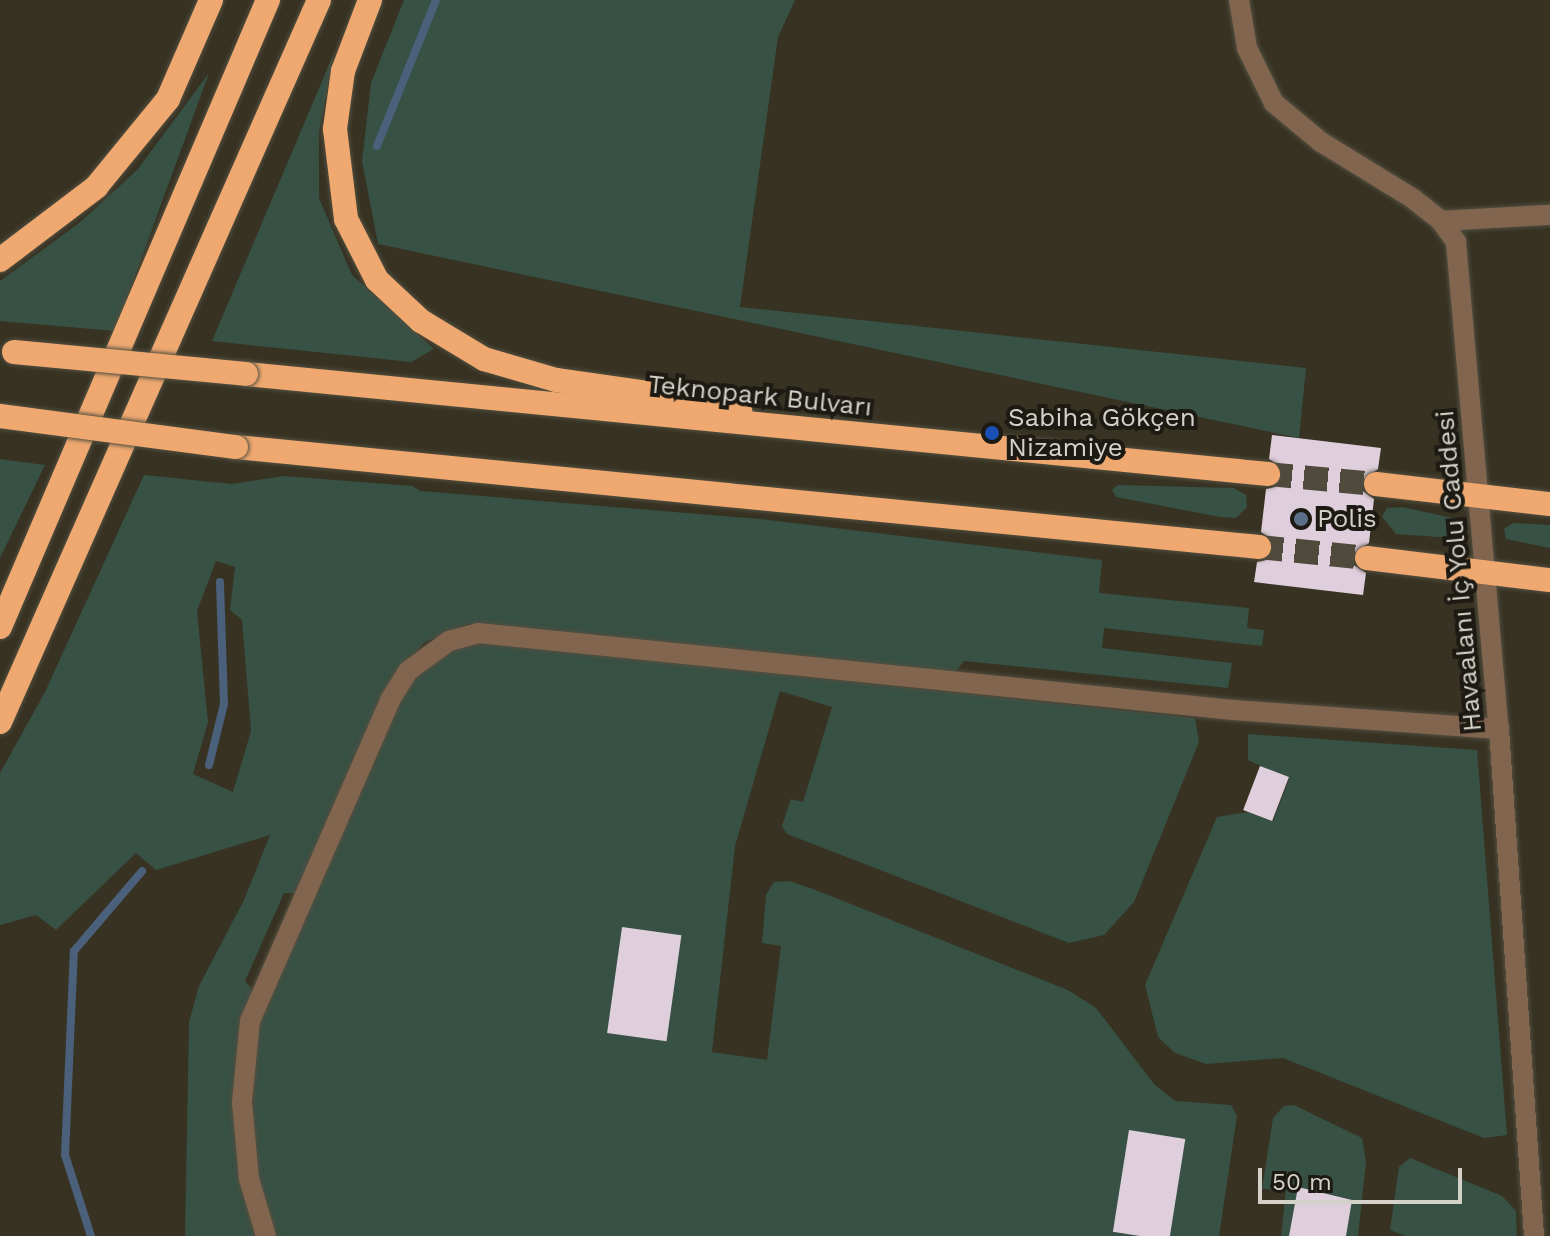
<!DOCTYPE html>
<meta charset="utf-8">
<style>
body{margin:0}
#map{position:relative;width:1550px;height:1236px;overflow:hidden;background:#373222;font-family:"Work Sans",sans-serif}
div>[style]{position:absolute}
.green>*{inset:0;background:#375144}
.stream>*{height:8px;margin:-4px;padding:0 4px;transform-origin:4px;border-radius:4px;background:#4b607b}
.building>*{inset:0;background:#dfcfdd;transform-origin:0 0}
.highway-tunnel>*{height:24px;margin-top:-12px;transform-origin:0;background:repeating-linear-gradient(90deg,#4f4a3b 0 24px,transparent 0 36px)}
.roads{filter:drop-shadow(0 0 2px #534f40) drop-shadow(0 0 2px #534f40)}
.minor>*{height:20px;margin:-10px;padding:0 10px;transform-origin:10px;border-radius:10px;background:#82654f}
.highway>*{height:24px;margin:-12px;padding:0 12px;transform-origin:12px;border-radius:12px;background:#efa970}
.bridges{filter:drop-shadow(0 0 2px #534f40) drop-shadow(0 0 2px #534f40)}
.highway-bridge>*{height:24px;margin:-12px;padding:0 12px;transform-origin:12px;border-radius:12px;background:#efa970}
.dots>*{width:22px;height:22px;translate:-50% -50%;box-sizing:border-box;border:4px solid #1c1a13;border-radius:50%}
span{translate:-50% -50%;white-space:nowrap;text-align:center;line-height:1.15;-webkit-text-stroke:8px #1c1a13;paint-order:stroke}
.street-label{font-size:26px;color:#d4d2c8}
.poi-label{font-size:26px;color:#d4d2c8}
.left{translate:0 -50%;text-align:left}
.scale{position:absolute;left:1258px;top:1168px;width:204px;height:36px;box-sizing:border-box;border:4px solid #d4d2c8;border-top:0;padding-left:10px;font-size:24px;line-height:28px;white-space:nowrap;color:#d4d2c8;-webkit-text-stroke:6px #1c1a13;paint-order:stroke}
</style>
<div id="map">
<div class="green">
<div style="clip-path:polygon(404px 0,795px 0,778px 37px,740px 307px,1306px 368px,1299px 438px,378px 244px,362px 161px,371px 83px)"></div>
<div style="clip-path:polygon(334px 53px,319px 132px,319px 198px,352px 275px,434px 349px,411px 362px,212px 341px)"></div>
<div style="clip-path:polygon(209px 73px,115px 331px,0 321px,0 281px,79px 223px,137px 170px)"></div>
<div style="clip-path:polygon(0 459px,45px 465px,0 558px)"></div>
<div style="clip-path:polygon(evenodd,144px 475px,232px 484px,284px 476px,412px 486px,421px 491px,759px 519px,1102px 560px,1099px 593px,1249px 608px,1247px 628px,1264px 630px,1262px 646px,1104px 628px,1102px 648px,1232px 663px,1228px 688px,964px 661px,953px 675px,468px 624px,425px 642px,400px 668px,297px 893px,284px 893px,245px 981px,255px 992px,236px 1060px,235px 1101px,241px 1180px,255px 1236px,185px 1236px,189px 1022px,199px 986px,244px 900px,270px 835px,156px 870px,136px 853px,56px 930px,36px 915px,0 925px,0 773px,45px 692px,144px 475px,216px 561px,235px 567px,230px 610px,242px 620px,251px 731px,233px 792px,193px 774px,208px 722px,197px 611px,216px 561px)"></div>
<div style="clip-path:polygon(1118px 485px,1234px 488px,1246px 495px,1247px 507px,1236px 518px,1220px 517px,1116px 497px,1112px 490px)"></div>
<div style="clip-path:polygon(1402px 507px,1462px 520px,1467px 533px,1453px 538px,1396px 534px,1382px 517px,1387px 508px)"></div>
<div style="clip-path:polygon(1513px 523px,1550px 525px,1550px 548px,1506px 539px,1504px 529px)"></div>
<div style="clip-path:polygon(483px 643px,1195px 718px,1199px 742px,1134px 902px,1104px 935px,1069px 943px,787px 834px,782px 826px,791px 799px,803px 802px,832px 707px,780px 691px,735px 846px,712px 1052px,767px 1060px,781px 946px,762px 943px,766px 895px,774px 882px,789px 881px,813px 889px,1068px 990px,1096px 1008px,1154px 1084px,1175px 1101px,1231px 1105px,1237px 1116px,1219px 1236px,274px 1236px,259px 1191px,252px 1134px,256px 1032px,403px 693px,417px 674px,456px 647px)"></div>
<div style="clip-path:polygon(1248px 734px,1477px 750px,1507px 1135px,1484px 1138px,1283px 1058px,1206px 1064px,1175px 1053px,1158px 1037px,1145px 985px,1217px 817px,1248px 812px,1273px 821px,1289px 779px,1248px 760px)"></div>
<div style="clip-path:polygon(1294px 1105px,1362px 1138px,1366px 1162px,1358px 1236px,1281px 1236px,1286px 1190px,1262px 1189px,1273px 1118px,1284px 1106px)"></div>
<div style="clip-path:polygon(1410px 1158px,1502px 1196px,1516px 1211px,1517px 1236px,1405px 1236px,1390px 1230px,1399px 1167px)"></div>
</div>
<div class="stream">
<div style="left:377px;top:146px;width:157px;rotate:-68deg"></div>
<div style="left:209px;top:765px;width:63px;rotate:-76.2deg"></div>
<div style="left:224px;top:704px;width:122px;rotate:-91.9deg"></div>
<div style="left:91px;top:1236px;width:85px;rotate:-107.8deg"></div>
<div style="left:65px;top:1155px;width:204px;rotate:-87.5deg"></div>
<div style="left:74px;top:951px;width:105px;rotate:-49.6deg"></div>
</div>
<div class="building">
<div style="clip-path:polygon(1272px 435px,1381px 448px,1378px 469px,1361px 482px,1363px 491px,1374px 499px,1369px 543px,1352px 555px,1354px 565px,1366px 573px,1363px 595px,1254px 582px,1257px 562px,1266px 560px,1274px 549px,1272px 540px,1261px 532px,1266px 489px,1275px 487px,1283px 476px,1281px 467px,1269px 459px)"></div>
<div style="left:1260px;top:766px;width:31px;height:47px;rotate:21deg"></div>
<div style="left:622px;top:927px;width:60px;height:107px;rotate:8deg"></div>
<div style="left:1129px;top:1130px;width:57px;height:103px;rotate:9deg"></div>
<div style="clip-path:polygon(1298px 1187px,1352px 1200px,1346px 1236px,1289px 1236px)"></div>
</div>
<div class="highway-tunnel">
<div style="left:1268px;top:474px;width:108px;rotate:5.3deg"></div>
<div style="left:1259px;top:547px;width:109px;rotate:5.8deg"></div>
</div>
<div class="roads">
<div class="minor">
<div style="left:1239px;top:0;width:49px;rotate:80.5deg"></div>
<div style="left:1247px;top:48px;width:61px;rotate:63.9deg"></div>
<div style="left:1274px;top:103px;width:61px;rotate:39.7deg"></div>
<div style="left:1321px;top:142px;width:107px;rotate:31.6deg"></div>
<div style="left:1412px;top:198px;width:37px;rotate:38deg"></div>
<div style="left:1441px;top:221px;width:26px;rotate:54deg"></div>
<div style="left:1456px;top:242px;width:489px;rotate:85deg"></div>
<div style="left:1499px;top:729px;width:508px;rotate:86.05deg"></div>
<div style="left:1441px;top:221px;width:109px;rotate:-3.2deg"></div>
<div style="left:266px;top:1236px;width:59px;rotate:-106.6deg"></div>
<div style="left:249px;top:1179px;width:77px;rotate:-95.2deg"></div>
<div style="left:242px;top:1102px;width:81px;rotate:-84.4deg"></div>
<div style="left:250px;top:1021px;width:350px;rotate:-66.4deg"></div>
<div style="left:390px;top:700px;width:34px;rotate:-58deg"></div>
<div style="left:408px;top:671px;width:51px;rotate:-36.2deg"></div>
<div style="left:449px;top:641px;width:30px;rotate:-15deg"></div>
<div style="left:478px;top:633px;width:759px;rotate:5.82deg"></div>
<div style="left:1233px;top:710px;width:267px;rotate:4.1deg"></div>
</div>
<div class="highway">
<div style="left:370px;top:0;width:76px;rotate:110.8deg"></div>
<div style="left:343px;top:71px;width:59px;rotate:97.9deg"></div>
<div style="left:335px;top:129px;width:91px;rotate:83deg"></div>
<div style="left:346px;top:219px;width:68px;rotate:63.1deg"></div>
<div style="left:377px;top:280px;width:60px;rotate:43deg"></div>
<div style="left:421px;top:321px;width:74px;rotate:31.1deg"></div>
<div style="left:484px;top:359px;width:75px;rotate:16.3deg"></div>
<div style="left:556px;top:380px;width:156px;rotate:8.1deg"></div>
<div style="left:710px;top:402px;width:32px;rotate:18deg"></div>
<div style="left:0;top:260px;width:121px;rotate:-37.2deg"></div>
<div style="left:96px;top:187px;width:114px;rotate:-50.7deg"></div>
<div style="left:168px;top:99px;width:108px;rotate:-66.5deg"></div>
<div style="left:246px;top:374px;width:1027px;rotate:5.59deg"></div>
<div style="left:236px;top:447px;width:1028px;rotate:5.58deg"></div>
<div style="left:1376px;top:484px;width:175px;rotate:6.6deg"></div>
<div style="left:1367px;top:558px;width:184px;rotate:6.9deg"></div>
<div style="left:0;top:627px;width:682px;rotate:-66.86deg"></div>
<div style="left:0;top:722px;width:789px;rotate:-66.16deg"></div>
</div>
</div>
<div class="bridges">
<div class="highway-bridge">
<div style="left:14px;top:352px;width:233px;rotate:5.4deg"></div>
<div style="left:0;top:416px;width:238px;rotate:7.5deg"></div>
</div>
</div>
<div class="dots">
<div style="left:992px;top:433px;background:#1a4fb4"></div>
<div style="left:1301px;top:519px;background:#5c6f8a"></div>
</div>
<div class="street-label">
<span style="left:760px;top:396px;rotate:6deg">Teknopark Bulvarı</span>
<span style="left:1459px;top:571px;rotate:-95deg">Havaalanı İç Yolu Caddesi</span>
</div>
<div class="poi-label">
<span class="left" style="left:1008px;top:433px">Sabiha Gökçen<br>Nizamiye</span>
<span class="left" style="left:1317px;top:519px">Polis</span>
</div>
<div class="scale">50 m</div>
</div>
